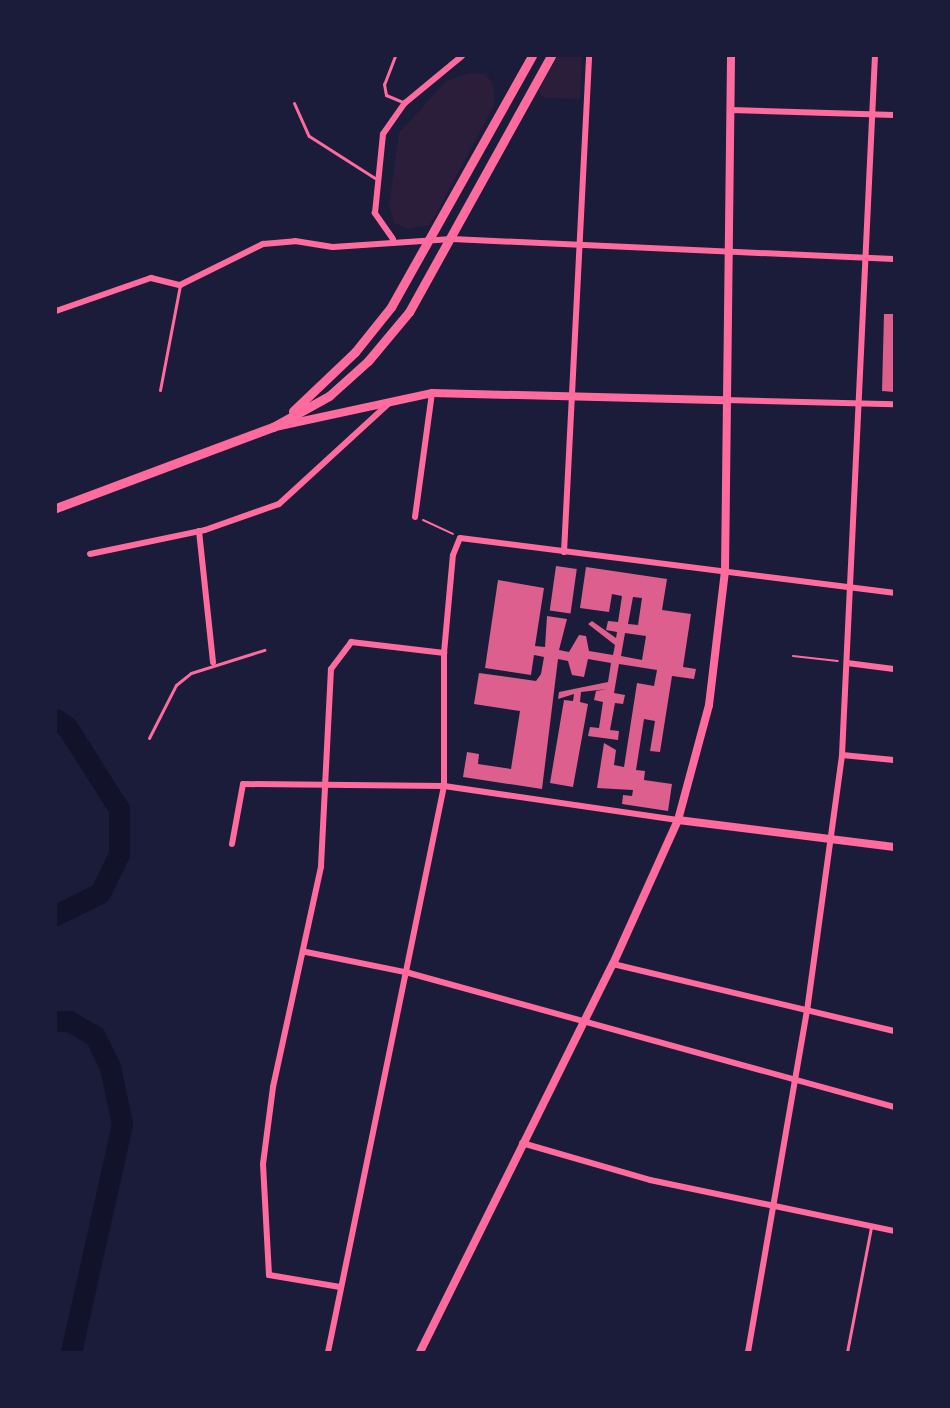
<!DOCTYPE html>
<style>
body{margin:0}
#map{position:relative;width:950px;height:1408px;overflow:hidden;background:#1b1b3a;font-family:Manrope,sans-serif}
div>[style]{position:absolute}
.green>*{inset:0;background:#2a1e3b}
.river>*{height:21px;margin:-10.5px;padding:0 10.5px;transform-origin:10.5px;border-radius:10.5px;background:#12122b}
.building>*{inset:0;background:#dd5f8e;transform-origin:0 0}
.path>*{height:2px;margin:-1px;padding:0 1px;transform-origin:1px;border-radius:1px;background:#ff6b9d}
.service>*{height:3px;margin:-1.5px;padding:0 1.5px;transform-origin:1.5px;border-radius:1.5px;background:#ff6b9d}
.minor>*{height:6px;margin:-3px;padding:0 3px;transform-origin:3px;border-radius:3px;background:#ff6b9d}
.tertiary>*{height:8px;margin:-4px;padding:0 4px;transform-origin:4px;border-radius:4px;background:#ff6b9d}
.secondary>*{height:8px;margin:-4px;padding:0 4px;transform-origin:4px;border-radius:4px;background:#ff6b9d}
.primary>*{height:9px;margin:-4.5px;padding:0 4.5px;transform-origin:4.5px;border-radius:4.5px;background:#ff6b9d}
span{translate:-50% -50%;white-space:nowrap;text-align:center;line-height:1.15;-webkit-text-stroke:4.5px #1b1b3a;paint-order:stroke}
.frame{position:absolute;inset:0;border:57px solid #1b1b3a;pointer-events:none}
</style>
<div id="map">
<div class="green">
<div style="clip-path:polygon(557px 56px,582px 56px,580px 99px,544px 98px,538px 91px)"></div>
<div style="clip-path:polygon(469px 73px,486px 74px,493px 84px,495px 104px,430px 225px,408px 229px,394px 223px,389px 205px,399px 133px,446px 81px)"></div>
</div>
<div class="river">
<div style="left:56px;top:719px;width:14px;rotate:36deg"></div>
<div style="left:67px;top:727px;width:97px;rotate:57.6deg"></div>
<div style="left:119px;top:809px;width:45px;rotate:90deg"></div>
<div style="left:119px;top:854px;width:43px;rotate:116deg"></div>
<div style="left:100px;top:893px;width:49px;rotate:153.4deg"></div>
<div style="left:56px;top:1021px;width:13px"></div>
<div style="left:69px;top:1021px;width:30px;rotate:30deg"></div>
<div style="left:95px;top:1036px;width:34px;rotate:64deg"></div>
<div style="left:110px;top:1067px;width:58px;rotate:78.1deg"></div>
<div style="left:122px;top:1124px;width:234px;rotate:102.6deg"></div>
</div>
<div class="building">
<div style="clip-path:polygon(884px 314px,894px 314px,894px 392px,882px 391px)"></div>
<div style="left:556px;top:566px;width:21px;height:45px;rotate:8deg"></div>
<div style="clip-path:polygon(evenodd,586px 567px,667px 579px,662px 610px,691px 614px,683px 667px,696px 669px,694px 679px,672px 676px,660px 752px,650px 751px,655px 721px,644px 719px,636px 770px,645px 771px,644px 780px,672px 784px,668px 811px,622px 804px,623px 795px,632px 796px,633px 790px,597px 788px,604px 743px,616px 750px,614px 765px,624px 767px,637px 683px,654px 686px,657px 670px,619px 664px,614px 693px,625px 695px,623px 704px,615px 703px,610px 730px,619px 731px,618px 740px,588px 736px,590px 727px,599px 728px,603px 702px,594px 700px,596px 691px,607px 689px,581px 692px,580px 702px,588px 704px,573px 787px,550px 783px,564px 700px,573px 701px,574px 694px,558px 699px,559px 692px,608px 682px,611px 663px,588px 659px,584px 677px,572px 675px,568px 661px,558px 659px,542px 789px,463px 777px,467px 752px,479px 754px,478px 764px,511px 769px,520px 711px,474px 704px,479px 673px,536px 681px,541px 674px,544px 657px,534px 655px,531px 675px,485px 668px,498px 580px,544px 588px,535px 646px,545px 647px,547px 616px,567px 619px,559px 650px,569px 652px,579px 635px,586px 636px,589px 651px,613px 655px,615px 645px,588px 624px,592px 621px,616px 638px,617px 632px,606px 630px,608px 621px,618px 622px,622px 596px,612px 594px,609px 612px,580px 608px,586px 567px,633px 597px,642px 598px,638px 625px,628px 624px,633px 597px,586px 567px,625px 633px,646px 636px,642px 660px,621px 656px,625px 633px)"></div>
</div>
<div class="path">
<div style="left:423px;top:520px;width:33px;rotate:25deg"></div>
<div style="left:793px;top:656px;width:45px;rotate:6.3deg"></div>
</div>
<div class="service">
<div style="left:395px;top:56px;width:30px;rotate:111deg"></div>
<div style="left:384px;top:84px;width:11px;rotate:80deg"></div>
<div style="left:386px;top:95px;width:21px;rotate:23deg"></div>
<div style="left:294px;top:103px;width:36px;rotate:66deg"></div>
<div style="left:309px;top:136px;width:78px;rotate:32.5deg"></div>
<div style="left:160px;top:390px;width:107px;rotate:-79.2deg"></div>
<div style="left:149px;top:738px;width:59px;rotate:-63deg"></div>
<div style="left:176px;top:685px;width:19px;rotate:-39deg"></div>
<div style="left:191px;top:673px;width:77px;rotate:-17.5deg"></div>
<div style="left:847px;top:1352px;width:127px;rotate:-79.1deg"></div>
</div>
<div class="minor">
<div style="left:731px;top:110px;width:163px;rotate:1.8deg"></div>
<div style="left:393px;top:239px;width:32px;rotate:-125deg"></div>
<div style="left:375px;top:213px;width:79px;rotate:-84.2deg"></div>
<div style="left:383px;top:134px;width:38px;rotate:-55deg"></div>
<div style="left:405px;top:103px;width:74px;rotate:-39.5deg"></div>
<div style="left:56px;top:311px;width:101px;rotate:-19.2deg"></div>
<div style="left:151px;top:278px;width:30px;rotate:14deg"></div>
<div style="left:180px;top:285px;width:93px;rotate:-26.3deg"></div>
<div style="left:263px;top:244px;width:32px;rotate:-5deg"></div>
<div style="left:295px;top:241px;width:38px;rotate:9deg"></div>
<div style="left:333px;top:247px;width:119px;rotate:-3.8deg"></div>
<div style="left:452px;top:239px;width:442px;rotate:2.6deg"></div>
<div style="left:725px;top:400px;width:169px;rotate:1.4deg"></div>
<div style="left:415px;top:517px;width:125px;rotate:-82.2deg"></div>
<div style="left:199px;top:531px;width:132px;rotate:83.9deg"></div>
<div style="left:564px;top:552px;width:497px;rotate:-87.1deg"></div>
<div style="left:90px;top:554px;width:117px;rotate:-11.8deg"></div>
<div style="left:205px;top:530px;width:78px;rotate:-19.4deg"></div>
<div style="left:279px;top:504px;width:148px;rotate:-42.5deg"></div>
<div style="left:847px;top:663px;width:47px;rotate:7.3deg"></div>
<div style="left:842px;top:755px;width:52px;rotate:5.5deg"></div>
<div style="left:232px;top:844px;width:61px;rotate:-79.6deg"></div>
<div style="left:243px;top:784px;width:201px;rotate:0.6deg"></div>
<div style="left:444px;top:786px;width:236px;rotate:8.3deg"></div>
<div style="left:306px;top:952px;width:105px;rotate:11.5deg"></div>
<div style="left:409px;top:973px;width:503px;rotate:15.44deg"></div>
<div style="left:613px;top:964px;width:289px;rotate:13.4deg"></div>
<div style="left:522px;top:1143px;width:133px;rotate:16.1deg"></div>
<div style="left:650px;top:1180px;width:249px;rotate:11.8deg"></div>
<div style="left:340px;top:1287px;width:72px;rotate:-170.4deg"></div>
<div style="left:269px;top:1275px;width:111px;rotate:-93.1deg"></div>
<div style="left:263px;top:1164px;width:78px;rotate:-82.6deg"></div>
<div style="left:273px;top:1087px;width:226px;rotate:-77.7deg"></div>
<div style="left:321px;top:866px;width:197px;rotate:-87.1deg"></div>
<div style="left:331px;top:669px;width:34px;rotate:-53deg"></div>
<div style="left:351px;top:642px;width:94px;rotate:6.7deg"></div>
<div style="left:328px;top:1352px;width:578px;rotate:-78.42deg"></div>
<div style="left:444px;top:786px;width:133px;rotate:-90deg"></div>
<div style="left:444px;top:653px;width:98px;rotate:-84.8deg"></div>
<div style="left:453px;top:555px;width:18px;rotate:-68deg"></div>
<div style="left:460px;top:538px;width:437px;rotate:7.2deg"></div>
<div style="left:748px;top:1352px;width:346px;rotate:-80.2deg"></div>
<div style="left:807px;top:1011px;width:258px;rotate:-82.2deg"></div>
<div style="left:842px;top:755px;width:700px;rotate:-87.3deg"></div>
</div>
<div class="tertiary">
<div style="left:275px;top:427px;width:161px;rotate:-12.2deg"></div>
<div style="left:432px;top:393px;width:293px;rotate:1.4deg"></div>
<div style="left:678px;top:820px;width:218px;rotate:7.1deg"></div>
</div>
<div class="secondary">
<div style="left:420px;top:1352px;width:433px;rotate:-63.6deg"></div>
<div style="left:613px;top:964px;width:158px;rotate:-65.7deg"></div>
<div style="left:678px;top:820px;width:119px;rotate:-74.9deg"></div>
<div style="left:709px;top:705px;width:135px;rotate:-83.2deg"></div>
<div style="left:725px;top:571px;width:515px;rotate:-89.33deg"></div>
</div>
<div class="primary">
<div style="left:293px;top:411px;width:86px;rotate:-43.6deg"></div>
<div style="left:355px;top:352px;width:58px;rotate:-51.3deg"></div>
<div style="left:391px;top:307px;width:288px;rotate:-60.7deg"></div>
<div style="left:56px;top:508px;width:232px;rotate:-20.5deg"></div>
<div style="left:273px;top:427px;width:64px;rotate:-29deg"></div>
<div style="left:329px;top:396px;width:52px;rotate:-41.9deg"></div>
<div style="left:368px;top:361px;width:64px;rotate:-50.1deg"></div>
<div style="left:409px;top:312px;width:293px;rotate:-61deg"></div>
</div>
<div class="frame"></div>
</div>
